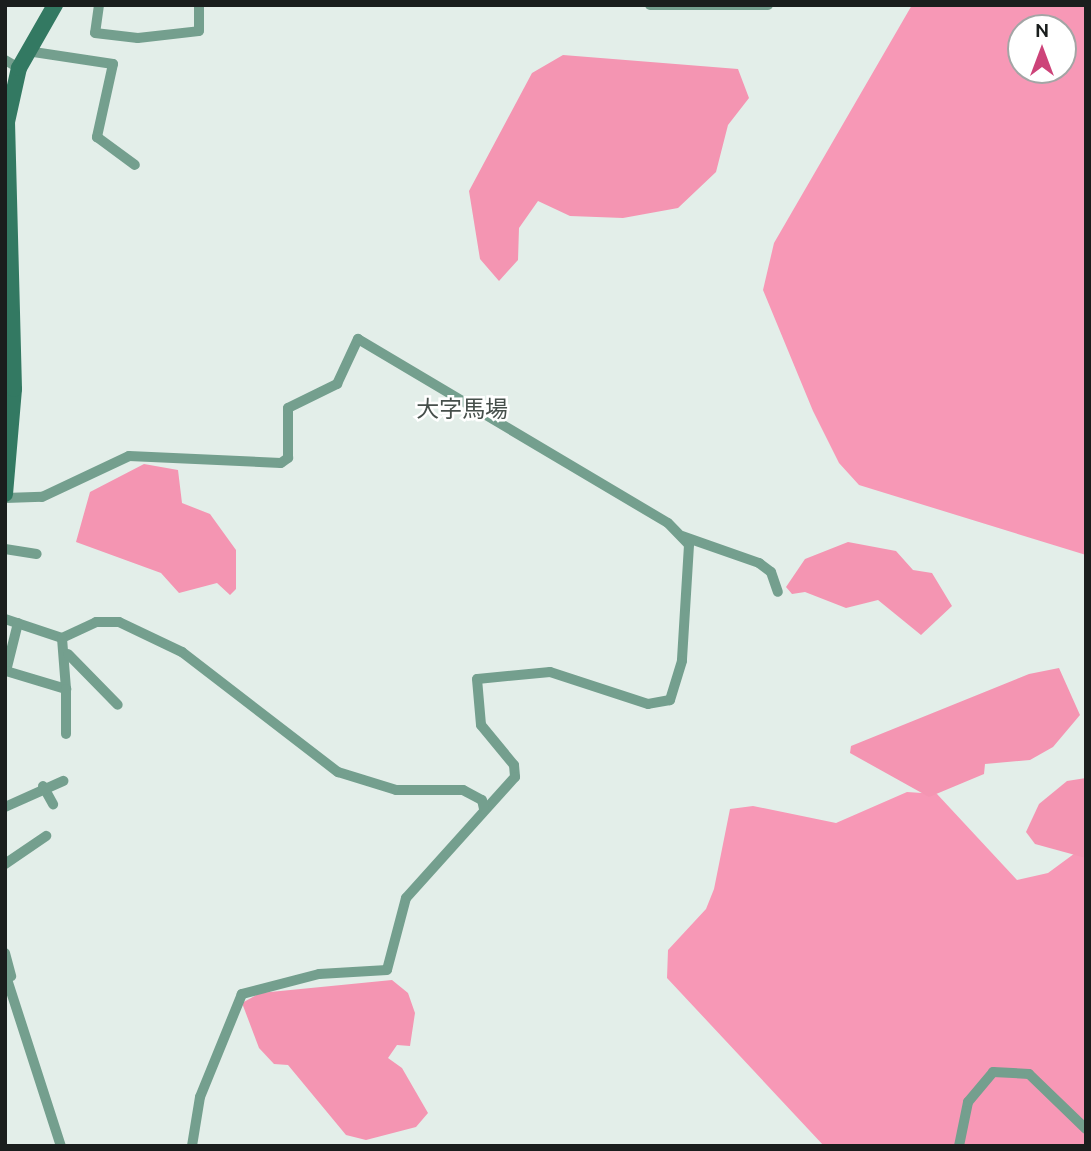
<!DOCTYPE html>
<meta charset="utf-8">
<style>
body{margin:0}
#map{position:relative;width:1091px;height:1151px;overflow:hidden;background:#e3eee9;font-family:Ubuntu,"Noto Sans JP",sans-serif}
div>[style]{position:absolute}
.forest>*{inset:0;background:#f798b6}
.water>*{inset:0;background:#f495b2}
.street>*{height:10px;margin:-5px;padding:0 5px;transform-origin:5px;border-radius:5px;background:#749f8e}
.secondary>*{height:16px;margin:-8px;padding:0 8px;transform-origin:8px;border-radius:8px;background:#337962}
span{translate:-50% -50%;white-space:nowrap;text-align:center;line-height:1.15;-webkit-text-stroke:5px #fff;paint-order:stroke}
.quarter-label{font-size:23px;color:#464f4b}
.frame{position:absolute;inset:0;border:7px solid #1a1e1d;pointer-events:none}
.north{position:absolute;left:1007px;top:14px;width:70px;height:70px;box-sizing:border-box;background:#fff;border:2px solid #a3a5a5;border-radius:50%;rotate:0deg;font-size:19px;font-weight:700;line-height:28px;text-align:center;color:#1a1e1d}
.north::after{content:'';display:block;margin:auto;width:24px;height:32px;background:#cd4379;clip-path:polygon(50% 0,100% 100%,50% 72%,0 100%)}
</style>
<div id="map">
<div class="forest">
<div style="clip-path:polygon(evenodd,912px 5px,1086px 5px,1086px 555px,859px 485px,839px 463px,813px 411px,763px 290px,774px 243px,912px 5px,1021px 28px,1063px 28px,1063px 70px,1021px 70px,1021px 28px)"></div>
<div style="clip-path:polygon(907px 792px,937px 794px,1017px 880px,1048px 873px,1086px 845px,1086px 1146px,824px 1146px,667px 978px,668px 950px,706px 909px,714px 889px,730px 809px,753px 806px,836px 823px)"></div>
</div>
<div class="water">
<div style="clip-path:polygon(563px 55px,738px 69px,749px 98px,728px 125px,716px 172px,678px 208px,623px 218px,570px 216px,538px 201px,519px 228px,518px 260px,499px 281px,480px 259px,469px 191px,532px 73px)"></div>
<div style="clip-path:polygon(144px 464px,178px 470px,182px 503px,210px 514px,236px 550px,236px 589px,230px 595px,217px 583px,179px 593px,161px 573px,76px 542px,90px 492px)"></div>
<div style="clip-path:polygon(848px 542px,896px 551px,913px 570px,932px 573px,952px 606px,921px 635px,878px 600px,846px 608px,805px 592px,792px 594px,786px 587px,805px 559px)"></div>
<div style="clip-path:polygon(1059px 668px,1080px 715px,1053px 747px,1030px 760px,985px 764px,984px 774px,929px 797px,850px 753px,851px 746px,1029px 674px)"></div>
<div style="clip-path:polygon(1086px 778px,1086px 858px,1035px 844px,1026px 832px,1039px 804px,1067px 781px)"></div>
<div style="clip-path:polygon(392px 980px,408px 993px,415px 1013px,410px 1046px,397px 1045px,388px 1058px,402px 1068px,428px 1113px,416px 1127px,366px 1140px,346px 1135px,288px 1065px,274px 1064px,259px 1048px,242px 1003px,260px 993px)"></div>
</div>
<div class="street">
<div style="left:99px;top:5px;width:28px;rotate:98deg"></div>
<div style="left:95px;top:33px;width:43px;rotate:6.6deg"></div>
<div style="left:138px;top:38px;width:61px;rotate:-6.5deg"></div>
<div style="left:199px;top:31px;width:26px;rotate:-90deg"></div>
<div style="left:650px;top:5px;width:118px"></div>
<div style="left:27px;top:51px;width:87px;rotate:8.6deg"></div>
<div style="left:113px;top:64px;width:75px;rotate:102.4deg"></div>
<div style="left:97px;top:137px;width:47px;rotate:36.4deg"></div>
<div style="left:5px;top:60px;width:16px;rotate:30deg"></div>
<div style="left:5px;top:498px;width:37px;rotate:-2deg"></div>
<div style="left:42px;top:497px;width:96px;rotate:-25.2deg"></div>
<div style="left:129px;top:456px;width:152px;rotate:2.6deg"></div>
<div style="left:281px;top:463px;width:9px;rotate:-36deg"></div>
<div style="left:288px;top:458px;width:50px;rotate:-90deg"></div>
<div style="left:288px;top:408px;width:55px;rotate:-26.1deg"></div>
<div style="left:337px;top:384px;width:50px;rotate:-65deg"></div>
<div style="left:358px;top:339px;width:360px;rotate:30.7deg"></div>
<div style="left:668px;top:523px;width:30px;rotate:46deg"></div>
<div style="left:689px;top:545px;width:116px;rotate:93.5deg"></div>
<div style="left:682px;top:661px;width:41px;rotate:107.1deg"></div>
<div style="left:670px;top:700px;width:22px;rotate:170deg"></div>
<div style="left:648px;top:704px;width:103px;rotate:-161.9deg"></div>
<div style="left:550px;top:672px;width:73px;rotate:174.5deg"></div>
<div style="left:477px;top:679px;width:46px;rotate:85deg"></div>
<div style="left:481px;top:725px;width:52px;rotate:50.5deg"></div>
<div style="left:514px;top:765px;width:12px;rotate:85deg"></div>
<div style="left:515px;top:777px;width:163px;rotate:132deg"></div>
<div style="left:406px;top:898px;width:74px;rotate:104.8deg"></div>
<div style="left:387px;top:970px;width:68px;rotate:176.6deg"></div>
<div style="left:319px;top:974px;width:80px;rotate:165.4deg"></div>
<div style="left:242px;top:994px;width:111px;rotate:112.2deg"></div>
<div style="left:200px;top:1097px;width:50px;rotate:99.3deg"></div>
<div style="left:682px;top:536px;width:82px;rotate:19.3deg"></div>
<div style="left:759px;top:563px;width:15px;rotate:37deg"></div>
<div style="left:771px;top:572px;width:21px;rotate:71deg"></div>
<div style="left:5px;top:549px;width:32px;rotate:9deg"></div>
<div style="left:5px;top:619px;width:60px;rotate:18.4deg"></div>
<div style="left:62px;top:638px;width:38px;rotate:-25deg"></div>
<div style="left:96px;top:622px;width:23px"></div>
<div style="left:119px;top:622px;width:70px;rotate:25.5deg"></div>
<div style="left:182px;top:652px;width:197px;rotate:37.6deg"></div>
<div style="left:338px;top:772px;width:61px;rotate:17.2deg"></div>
<div style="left:396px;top:790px;width:67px"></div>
<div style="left:463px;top:790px;width:21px;rotate:28deg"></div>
<div style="left:482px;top:800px;width:9px;rotate:77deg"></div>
<div style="left:18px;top:623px;width:49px;rotate:104deg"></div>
<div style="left:6px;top:671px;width:63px;rotate:16.7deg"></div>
<div style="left:66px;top:689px;width:51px;rotate:-94.5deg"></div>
<div style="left:68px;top:654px;width:71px;rotate:45.6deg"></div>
<div style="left:66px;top:689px;width:45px;rotate:90deg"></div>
<div style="left:43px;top:786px;width:21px;rotate:61deg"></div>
<div style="left:5px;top:807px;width:64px;rotate:-24.1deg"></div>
<div style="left:5px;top:864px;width:50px;rotate:-34.3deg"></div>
<div style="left:5px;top:953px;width:24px;rotate:75deg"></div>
<div style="left:5px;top:973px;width:182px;rotate:72.1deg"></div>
<div style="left:959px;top:1146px;width:45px;rotate:-78.4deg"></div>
<div style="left:968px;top:1102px;width:39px;rotate:-50deg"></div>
<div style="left:993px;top:1072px;width:36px;rotate:3deg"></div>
<div style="left:1029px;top:1074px;width:79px;rotate:44deg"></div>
</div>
<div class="secondary">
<div style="left:5px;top:494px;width:105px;rotate:-85.1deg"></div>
<div style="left:14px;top:389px;width:267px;rotate:-91.5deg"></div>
<div style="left:7px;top:122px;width:55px;rotate:-77.5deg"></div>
<div style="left:19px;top:68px;width:73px;rotate:-60.3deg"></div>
</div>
<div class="quarter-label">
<span style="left:462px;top:409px">大字馬場</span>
</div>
<div class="frame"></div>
<div class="north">N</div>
</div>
